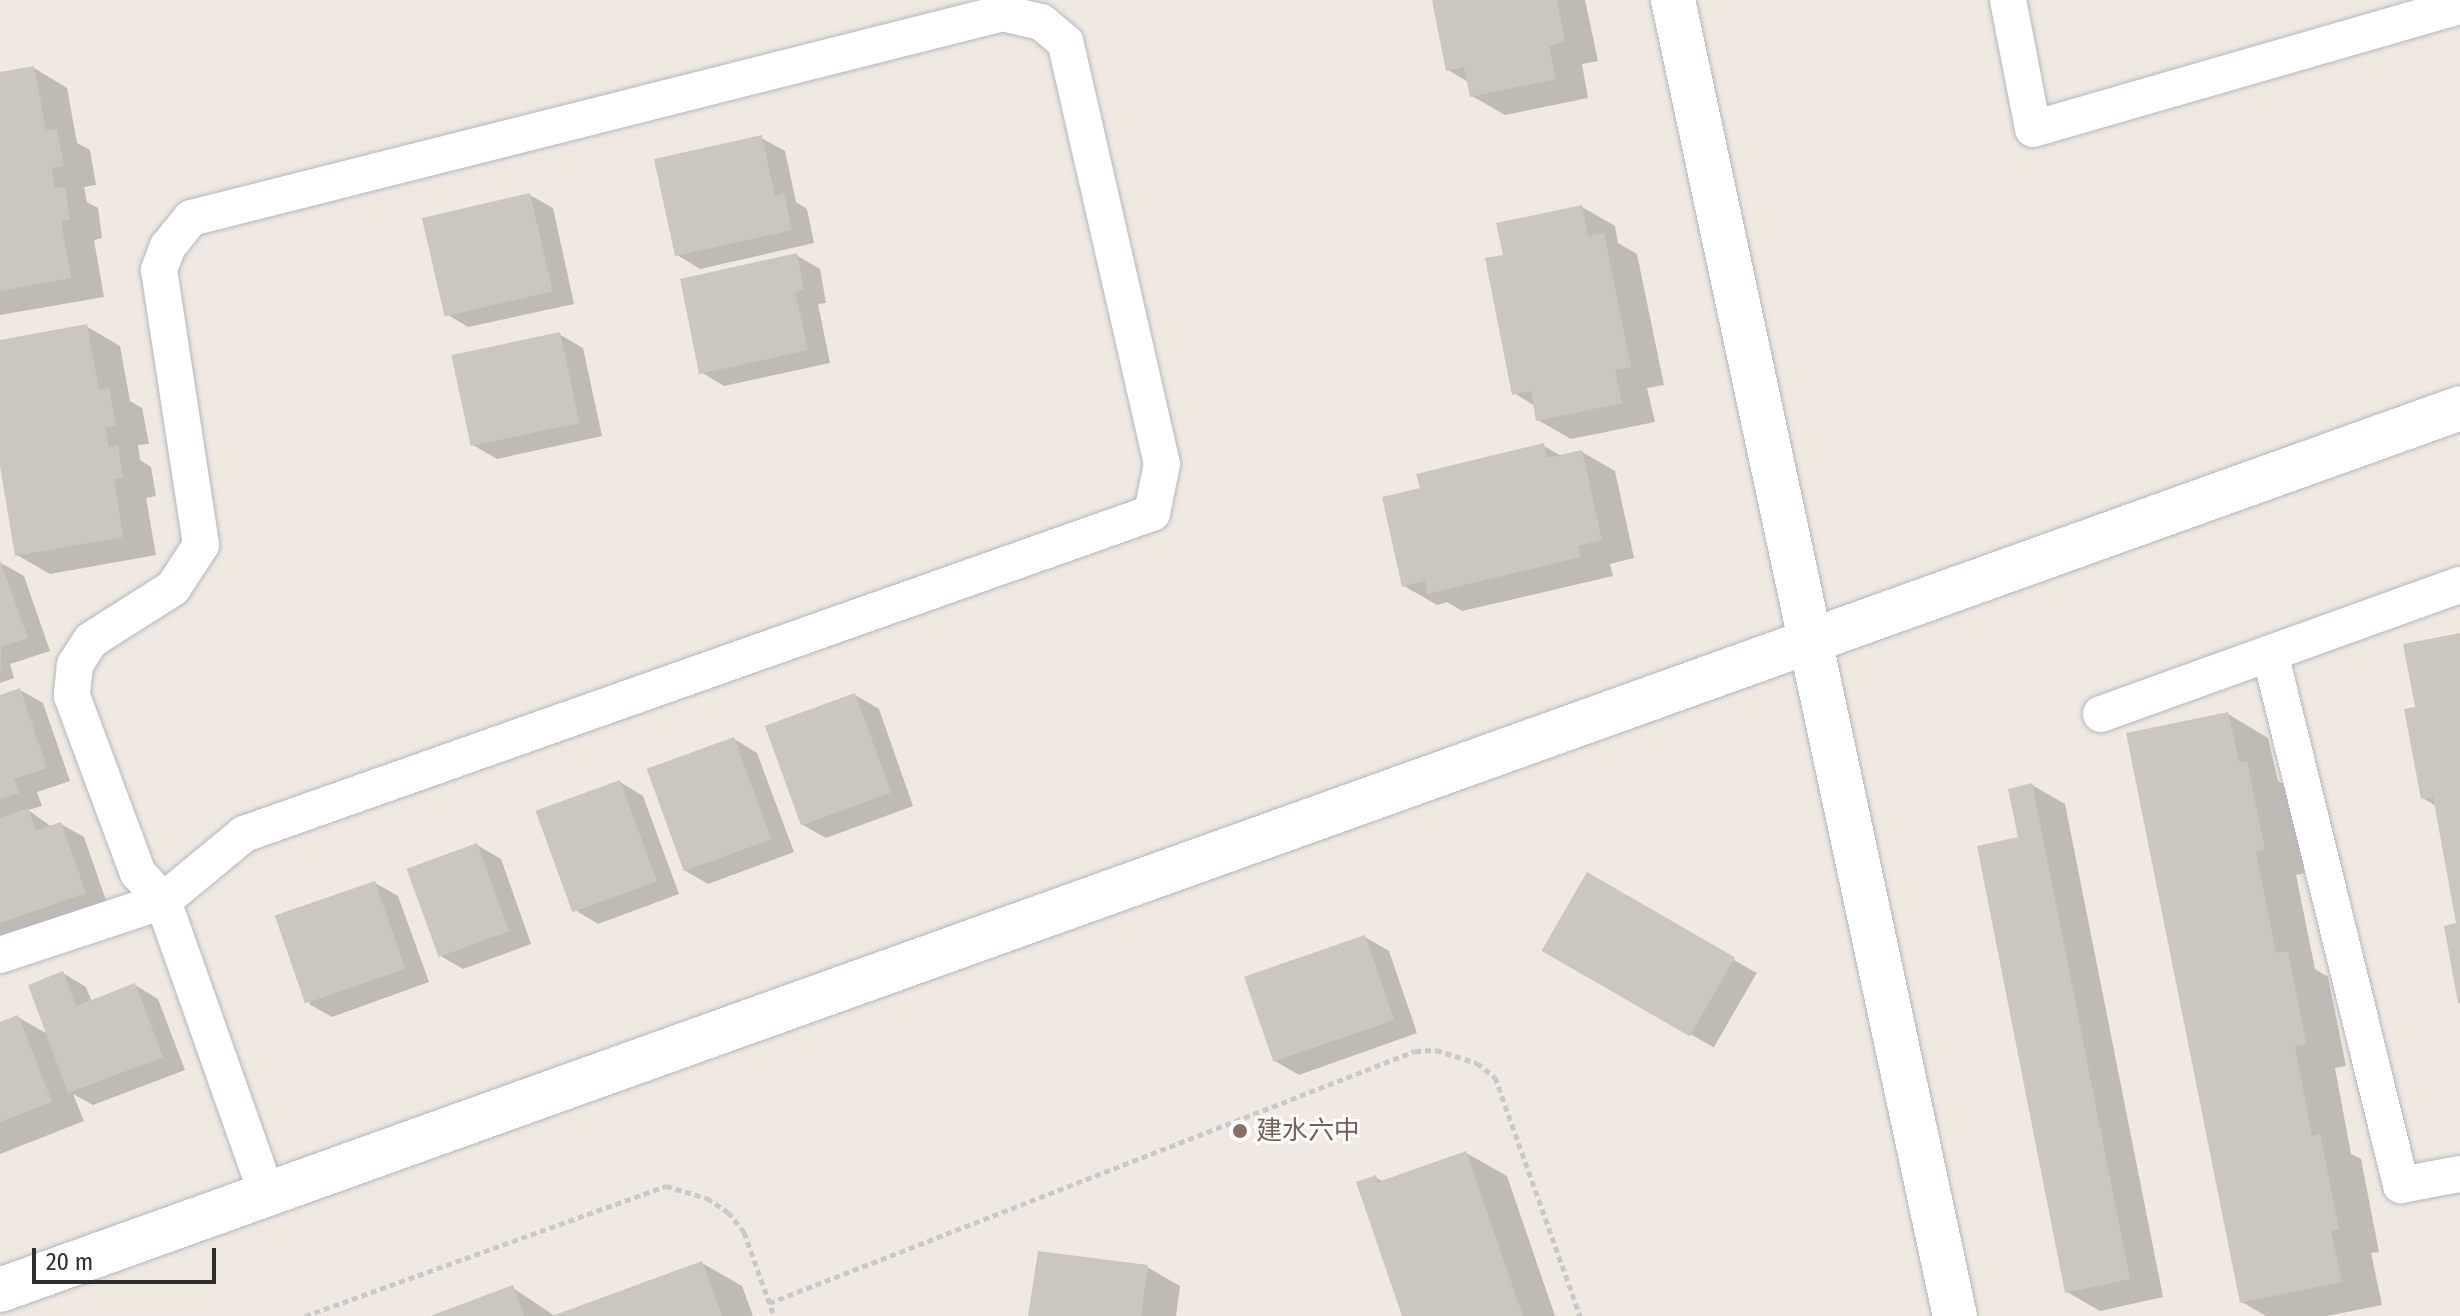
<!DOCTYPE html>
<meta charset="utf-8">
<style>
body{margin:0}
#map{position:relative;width:2460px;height:1316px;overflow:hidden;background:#efe9e1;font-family:"Fira Sans Condensed","Noto Sans SC",sans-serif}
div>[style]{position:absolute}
.shadow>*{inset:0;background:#0003;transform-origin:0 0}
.building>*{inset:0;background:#cbc7bf;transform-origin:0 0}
.path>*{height:5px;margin-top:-2.5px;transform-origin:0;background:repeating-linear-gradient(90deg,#c9c9c9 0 6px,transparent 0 10px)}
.roads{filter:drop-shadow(0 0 2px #b4b7c1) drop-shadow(0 0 2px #b4b7c1)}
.service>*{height:36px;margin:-18px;padding:0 18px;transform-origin:18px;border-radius:18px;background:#fff}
.tertiary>*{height:44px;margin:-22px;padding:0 22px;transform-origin:22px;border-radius:22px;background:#fff}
.dots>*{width:22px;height:22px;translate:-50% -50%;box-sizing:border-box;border:4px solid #fff;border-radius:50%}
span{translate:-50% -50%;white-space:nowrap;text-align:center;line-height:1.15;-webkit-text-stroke:6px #fff;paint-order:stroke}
.education-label{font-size:26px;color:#785e54}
.left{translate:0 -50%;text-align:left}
.scale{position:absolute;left:32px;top:1248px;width:184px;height:36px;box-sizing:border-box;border:4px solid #2e2e2e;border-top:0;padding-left:10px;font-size:24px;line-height:28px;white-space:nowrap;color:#2e2e2e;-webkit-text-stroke:6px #fff;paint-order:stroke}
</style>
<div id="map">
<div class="shadow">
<div style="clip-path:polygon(1434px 0,1585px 0,1598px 61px,1582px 64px,1588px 98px,1505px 115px,1472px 96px,1470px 83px,1448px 70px)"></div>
<div style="clip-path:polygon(34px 68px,67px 88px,77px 143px,90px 150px,96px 185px,84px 187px,87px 202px,98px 208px,102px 238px,94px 240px,104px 297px,0 315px,0 74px)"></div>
<div style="clip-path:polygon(761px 138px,785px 151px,796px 202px,807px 209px,814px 243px,700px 269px,677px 255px)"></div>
<div style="clip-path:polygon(530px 195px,553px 208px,574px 304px,468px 327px,445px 313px)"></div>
<div style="clip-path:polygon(1582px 207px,1615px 226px,1618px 243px,1637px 254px,1664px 385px,1647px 388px,1655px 422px,1571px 439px,1538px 420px,1535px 406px,1514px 393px)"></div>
<div style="clip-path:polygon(796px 255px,820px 269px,826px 303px,818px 304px,830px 363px,724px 386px,701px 372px)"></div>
<div style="clip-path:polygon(86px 326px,120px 346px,130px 401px,142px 408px,149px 444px,138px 445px,140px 460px,151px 467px,156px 496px,146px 498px,156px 555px,50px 574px,17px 555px,0 454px,0 342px)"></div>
<div style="clip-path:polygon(559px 334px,583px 348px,602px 436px,497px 459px,473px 445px)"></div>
<div style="clip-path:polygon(1544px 446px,1563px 457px,1582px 452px,1615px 471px,1634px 558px,1610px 564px,1613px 576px,1462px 611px,1447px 602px,1437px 605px,1404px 586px,1422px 490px)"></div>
<div style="clip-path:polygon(1px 563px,24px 576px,50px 651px,10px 664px,14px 678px,0 683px)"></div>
<div style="clip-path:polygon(2460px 635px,2460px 1000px,2459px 925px,2436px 806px,2423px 798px,2418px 709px)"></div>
<div style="clip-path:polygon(20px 690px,43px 703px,70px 781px,37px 792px,42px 806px,28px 810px,52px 827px,61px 824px,84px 837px,108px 906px,0 939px,0 697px)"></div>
<div style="clip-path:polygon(855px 695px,879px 709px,913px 806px,826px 838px,803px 825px)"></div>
<div style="clip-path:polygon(2228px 714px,2268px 738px,2278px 781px,2287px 786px,2305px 873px,2296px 875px,2315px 969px,2328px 977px,2346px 1066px,2335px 1068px,2351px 1154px,2361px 1159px,2379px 1252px,2371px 1253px,2382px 1305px,2327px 1316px,2266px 1316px,2242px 1302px)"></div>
<div style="clip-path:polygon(734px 739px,757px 753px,794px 852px,708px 884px,684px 870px)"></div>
<div style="clip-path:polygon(620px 782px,643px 796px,679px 894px,598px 924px,575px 910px)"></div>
<div style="clip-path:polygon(2032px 785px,2065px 804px,2163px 1297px,2100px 1311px,2067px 1292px,2020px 839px)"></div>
<div style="clip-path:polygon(477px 845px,501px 859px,531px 944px,463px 969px,439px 955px)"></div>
<div style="left:1587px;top:875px;width:196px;height:86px;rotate:30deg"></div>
<div style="clip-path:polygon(375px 883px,398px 896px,429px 982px,332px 1017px,309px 1004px)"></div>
<div style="clip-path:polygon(1365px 937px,1389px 951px,1417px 1033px,1299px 1075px,1275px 1061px)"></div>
<div style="clip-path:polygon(63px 973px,86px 987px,92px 1002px,135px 985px,158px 999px,185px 1070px,93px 1105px,73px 1094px,84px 1121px,0 1154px,0 1025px,18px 1017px,49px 1035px)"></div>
<div style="clip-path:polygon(1466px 1153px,1507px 1176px,1555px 1316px,1404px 1316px,1375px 1177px,1384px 1182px)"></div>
<div style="clip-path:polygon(702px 1263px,742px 1286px,753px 1316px,556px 1316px)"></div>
<div style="clip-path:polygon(1147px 1267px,1180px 1286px,1176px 1316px,1030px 1316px)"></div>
<div style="clip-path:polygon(513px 1288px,555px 1316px,435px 1316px)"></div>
</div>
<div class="building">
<div style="clip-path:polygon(1432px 0,1557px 0,1565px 42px,1549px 46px,1556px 79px,1470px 97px,1464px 67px,1446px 71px)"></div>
<div style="clip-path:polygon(34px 66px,46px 130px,57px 129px,64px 166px,52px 168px,55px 188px,65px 187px,70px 220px,61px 221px,71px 278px,0 291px,0 72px)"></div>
<div style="clip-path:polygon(762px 135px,775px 196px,784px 193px,792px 230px,675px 256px,654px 159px)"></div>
<div style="left:530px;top:193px;width:101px;height:111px;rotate:77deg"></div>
<div style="clip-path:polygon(1582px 205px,1588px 236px,1604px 233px,1631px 367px,1615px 370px,1622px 403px,1536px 421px,1531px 391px,1512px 395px,1485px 258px,1503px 255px,1496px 223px)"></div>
<div style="clip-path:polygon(797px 253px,804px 290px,795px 292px,808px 350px,699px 374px,680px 279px)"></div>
<div style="clip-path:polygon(87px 324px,99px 390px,109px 387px,116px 426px,105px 427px,109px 447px,118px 445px,123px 478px,114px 479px,123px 537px,15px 556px,0 466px,0 340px)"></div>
<div style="left:560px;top:332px;width:93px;height:111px;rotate:78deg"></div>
<div style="clip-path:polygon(1544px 443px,1547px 458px,1582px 450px,1602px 540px,1578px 546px,1581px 557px,1427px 594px,1425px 581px,1402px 587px,1382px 497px,1420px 488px,1416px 474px)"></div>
<div style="clip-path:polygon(0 560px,28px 638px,0 647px)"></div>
<div style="clip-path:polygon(2460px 633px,2460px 1003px,2458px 1003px,2444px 926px,2456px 923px,2433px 797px,2421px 799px,2404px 709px,2415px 707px,2403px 644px)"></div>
<div style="clip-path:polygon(20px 688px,47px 768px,14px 779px,19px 793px,0 799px,0 695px)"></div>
<div style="left:855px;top:693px;width:106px;height:96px;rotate:70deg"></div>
<div style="clip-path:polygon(2228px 712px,2239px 762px,2247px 761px,2265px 850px,2256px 852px,2276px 953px,2288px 951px,2306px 1044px,2295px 1046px,2312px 1136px,2320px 1133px,2339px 1229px,2331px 1231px,2342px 1282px,2240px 1303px,2126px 733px)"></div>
<div style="left:734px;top:737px;width:109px;height:93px;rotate:70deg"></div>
<div style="left:620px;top:780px;width:108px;height:90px;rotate:70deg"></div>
<div style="clip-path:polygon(2032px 783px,2130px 1279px,2065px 1293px,1977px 846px,2018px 837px,2008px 789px)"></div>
<div style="clip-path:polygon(28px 808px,36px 830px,61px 822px,86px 893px,0 923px,0 818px)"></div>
<div style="left:477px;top:843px;width:94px;height:75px;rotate:70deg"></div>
<div style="left:1587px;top:872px;width:171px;height:91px;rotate:30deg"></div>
<div style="left:375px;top:881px;width:93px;height:106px;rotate:71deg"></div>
<div style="left:1365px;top:935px;width:90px;height:128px;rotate:71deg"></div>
<div style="clip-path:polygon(63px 971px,76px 1006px,135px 983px,163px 1057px,68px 1093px,28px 985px)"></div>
<div style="clip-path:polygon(18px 1015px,52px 1102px,0 1122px,0 1022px)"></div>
<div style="clip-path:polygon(1466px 1151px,1523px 1316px,1402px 1316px,1356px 1182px,1376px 1175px,1378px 1182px)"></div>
<div style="clip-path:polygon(1038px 1251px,1148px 1265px,1141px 1316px,1028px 1316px)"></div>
<div style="clip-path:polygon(702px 1261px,722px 1316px,552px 1316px)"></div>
<div style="clip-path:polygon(513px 1285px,524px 1316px,430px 1316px)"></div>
</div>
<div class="path">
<div style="left:769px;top:1303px;width:693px;rotate:-21.31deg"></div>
<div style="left:1415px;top:1051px;width:21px;rotate:-3deg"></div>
<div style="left:1436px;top:1050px;width:43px;rotate:17.6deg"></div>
<div style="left:1477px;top:1063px;width:23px;rotate:38deg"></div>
<div style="left:1495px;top:1077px;width:254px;rotate:70.4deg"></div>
<div style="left:305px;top:1316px;width:384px;rotate:-19.8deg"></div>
<div style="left:666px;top:1186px;width:43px;rotate:16.3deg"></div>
<div style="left:707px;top:1198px;width:25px;rotate:34deg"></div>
<div style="left:728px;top:1212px;width:26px;rotate:51deg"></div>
<div style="left:744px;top:1232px;width:89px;rotate:70.3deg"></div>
</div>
<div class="roads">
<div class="service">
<div style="left:2008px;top:0;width:131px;rotate:79deg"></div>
<div style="left:2033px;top:129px;width:444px;rotate:-16.1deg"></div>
<div style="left:2270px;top:653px;width:548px;rotate:76.17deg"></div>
<div style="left:2401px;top:1185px;width:60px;rotate:-10.6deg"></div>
<div style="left:2101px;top:714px;width:381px;rotate:-19.8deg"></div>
<div style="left:0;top:955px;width:172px;rotate:-18.3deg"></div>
<div style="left:163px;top:901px;width:105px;rotate:-39.6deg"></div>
<div style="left:244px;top:834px;width:963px;rotate:-19.47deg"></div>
<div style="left:1152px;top:513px;width:50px;rotate:-78.5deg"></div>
<div style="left:1162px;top:464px;width:433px;rotate:-102.9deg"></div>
<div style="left:1065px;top:42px;width:31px;rotate:-140deg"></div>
<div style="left:1041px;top:22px;width:39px;rotate:-167deg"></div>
<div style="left:1003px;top:13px;width:837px;rotate:165.83deg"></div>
<div style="left:191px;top:218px;width:36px;rotate:129deg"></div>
<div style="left:168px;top:246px;width:26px;rotate:111deg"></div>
<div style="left:159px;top:270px;width:278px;rotate:81.3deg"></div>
<div style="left:201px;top:545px;width:51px;rotate:123.1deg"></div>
<div style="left:173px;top:588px;width:97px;rotate:147.6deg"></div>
<div style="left:91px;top:640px;width:30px;rotate:123deg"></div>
<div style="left:75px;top:665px;width:31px;rotate:96deg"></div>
<div style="left:72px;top:696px;width:189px;rotate:69.6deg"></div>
<div style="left:138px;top:873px;width:38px;rotate:48deg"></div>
<div style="left:163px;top:901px;width:312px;rotate:70.5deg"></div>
</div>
<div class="tertiary">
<div style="left:1673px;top:0;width:1346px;rotate:77.91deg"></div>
<div style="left:0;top:1290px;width:2613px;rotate:-19.72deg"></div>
</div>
</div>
<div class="dots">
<div style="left:1240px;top:1131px;background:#8d6e63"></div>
</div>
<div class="education-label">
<span class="left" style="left:1256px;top:1131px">建水六中</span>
</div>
<div class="scale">20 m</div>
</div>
